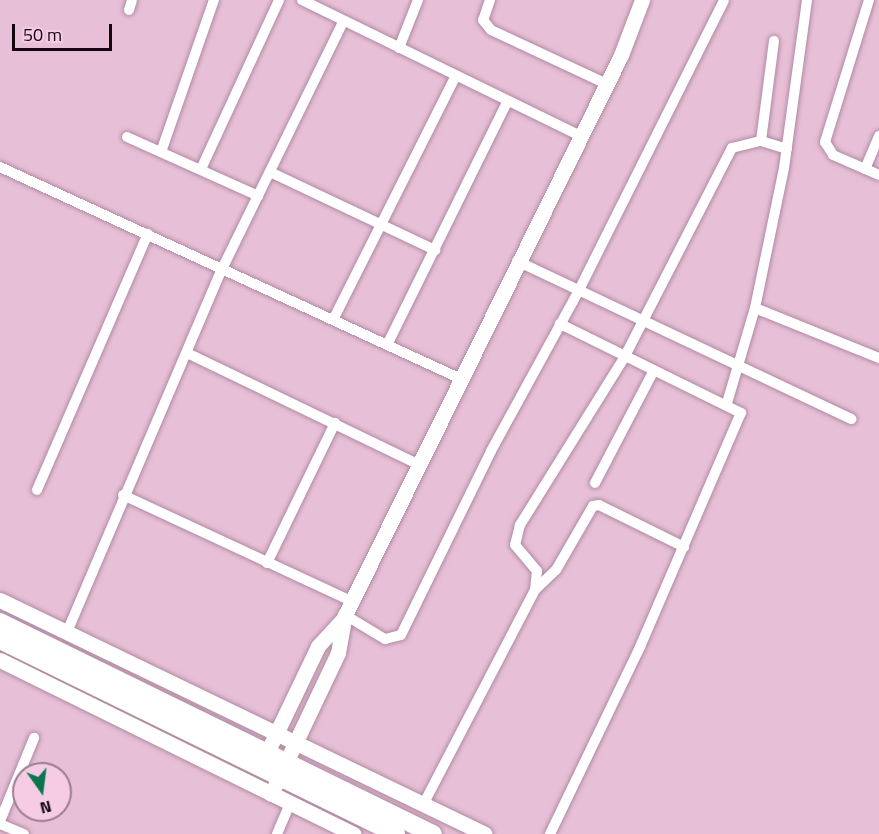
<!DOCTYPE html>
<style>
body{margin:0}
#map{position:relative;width:879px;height:834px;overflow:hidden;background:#e7bfd7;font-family:"Titillium Web",sans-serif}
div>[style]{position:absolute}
.roads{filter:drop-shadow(0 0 2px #b08aa1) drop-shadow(0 0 2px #b08aa1)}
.street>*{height:10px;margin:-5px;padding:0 5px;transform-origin:5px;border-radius:5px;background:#fff}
.secondary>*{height:15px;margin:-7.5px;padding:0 7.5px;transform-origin:7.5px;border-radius:7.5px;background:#fff}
.primary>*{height:18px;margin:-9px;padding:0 9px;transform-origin:9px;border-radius:9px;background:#fff}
span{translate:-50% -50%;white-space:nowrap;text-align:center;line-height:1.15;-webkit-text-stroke:4.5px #f5cce4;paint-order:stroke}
.north{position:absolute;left:12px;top:762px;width:60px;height:60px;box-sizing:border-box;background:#f5cce4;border:2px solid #9b7d8f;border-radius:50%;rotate:166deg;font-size:16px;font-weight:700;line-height:24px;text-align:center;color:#14070f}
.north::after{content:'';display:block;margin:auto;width:21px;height:27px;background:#0a7650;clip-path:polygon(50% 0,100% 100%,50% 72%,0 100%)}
.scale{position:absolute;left:12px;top:24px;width:100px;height:27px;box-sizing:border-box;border:3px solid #14070f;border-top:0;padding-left:8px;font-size:18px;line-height:21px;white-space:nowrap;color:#14070f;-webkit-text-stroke:4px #f5cce4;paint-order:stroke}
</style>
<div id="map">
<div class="roads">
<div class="street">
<div style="left:302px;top:0;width:310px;rotate:26deg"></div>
<div style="left:490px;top:0;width:21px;rotate:109deg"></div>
<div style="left:483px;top:20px;width:13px;rotate:51deg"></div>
<div style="left:491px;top:30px;width:128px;rotate:25deg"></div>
<div style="left:869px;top:0;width:149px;rotate:107.2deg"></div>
<div style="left:825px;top:142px;width:15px;rotate:58deg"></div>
<div style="left:833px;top:155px;width:50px;rotate:23.5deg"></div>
<div style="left:129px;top:10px;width:10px;rotate:-73deg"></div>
<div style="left:399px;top:48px;width:52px;rotate:-68.4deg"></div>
<div style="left:127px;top:137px;width:144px;rotate:24.2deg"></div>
<div style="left:761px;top:141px;width:27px;rotate:17deg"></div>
<div style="left:161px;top:152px;width:161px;rotate:-70.8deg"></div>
<div style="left:0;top:167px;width:505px;rotate:24.69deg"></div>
<div style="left:201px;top:169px;width:186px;rotate:-65.2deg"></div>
<div style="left:865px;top:169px;width:36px;rotate:-67deg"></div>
<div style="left:270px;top:172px;width:183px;rotate:25.3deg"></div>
<div style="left:517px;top:261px;width:370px;rotate:25.3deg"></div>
<div style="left:755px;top:308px;width:134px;rotate:22deg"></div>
<div style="left:334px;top:318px;width:270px;rotate:-63.3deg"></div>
<div style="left:388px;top:343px;width:269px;rotate:-63.7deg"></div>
<div style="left:187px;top:353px;width:256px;rotate:25.7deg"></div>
<div style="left:727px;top:403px;width:99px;rotate:-73.6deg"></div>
<div style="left:755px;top:308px;width:143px;rotate:-78.3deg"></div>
<div style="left:784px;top:168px;width:170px;rotate:-82.2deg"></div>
<div style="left:595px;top:483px;width:127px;rotate:-62.4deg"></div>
<div style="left:37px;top:490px;width:279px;rotate:-66.6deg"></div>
<div style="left:123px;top:495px;width:251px;rotate:24.9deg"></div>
<div style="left:267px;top:563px;width:156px;rotate:-64.1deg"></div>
<div style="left:536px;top:589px;width:28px;rotate:-44deg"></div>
<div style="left:556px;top:570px;width:74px;rotate:-60deg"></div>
<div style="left:593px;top:506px;width:6px;rotate:-9deg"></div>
<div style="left:599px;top:505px;width:95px;rotate:26.3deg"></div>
<div style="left:345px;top:615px;width:47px;rotate:31deg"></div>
<div style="left:385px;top:639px;width:16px;rotate:-14deg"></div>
<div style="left:401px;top:635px;width:205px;rotate:-63.9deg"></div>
<div style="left:491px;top:451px;width:181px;rotate:-61.3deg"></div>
<div style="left:578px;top:292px;width:326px;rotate:-63.4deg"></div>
<div style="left:67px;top:632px;width:397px;rotate:-66.9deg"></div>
<div style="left:223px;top:267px;width:273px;rotate:-63.9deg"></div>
<div style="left:423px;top:805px;width:242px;rotate:-62.5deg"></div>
<div style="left:535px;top:590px;width:19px;rotate:-84deg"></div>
<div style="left:537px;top:571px;width:34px;rotate:-130deg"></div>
<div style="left:515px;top:545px;width:21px;rotate:-76deg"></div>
<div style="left:520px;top:525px;width:199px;rotate:-58.1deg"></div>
<div style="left:625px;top:356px;width:234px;rotate:-62.8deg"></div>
<div style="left:732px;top:148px;width:30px;rotate:-14deg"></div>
<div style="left:761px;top:141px;width:101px;rotate:-82.6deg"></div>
<div style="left:0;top:821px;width:90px;rotate:-67.7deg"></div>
<div style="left:0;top:824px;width:26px;rotate:23deg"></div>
<div style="left:277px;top:834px;width:34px;rotate:-67deg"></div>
<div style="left:550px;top:834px;width:208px;rotate:-64.3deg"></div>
<div style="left:640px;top:647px;width:255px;rotate:-66.7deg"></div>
<div style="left:741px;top:413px;width:202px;rotate:-153.8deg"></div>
</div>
<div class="secondary">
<div style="left:0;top:600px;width:538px;rotate:25.76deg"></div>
<div style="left:0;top:660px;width:394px;rotate:26.2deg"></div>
<div style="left:263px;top:761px;width:127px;rotate:-64.4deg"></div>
<div style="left:318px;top:646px;width:37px;rotate:-47deg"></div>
<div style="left:271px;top:794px;width:156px;rotate:-64.6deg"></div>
<div style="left:338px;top:653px;width:39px;rotate:-80deg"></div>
<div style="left:345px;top:615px;width:624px;rotate:-63.76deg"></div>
<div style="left:621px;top:55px;width:59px;rotate:-69.1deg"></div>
</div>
<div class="primary">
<div style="left:0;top:622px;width:482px;rotate:26.1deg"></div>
<div style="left:0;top:640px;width:441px;rotate:26.1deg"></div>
</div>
</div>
<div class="north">N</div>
<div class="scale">50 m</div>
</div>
